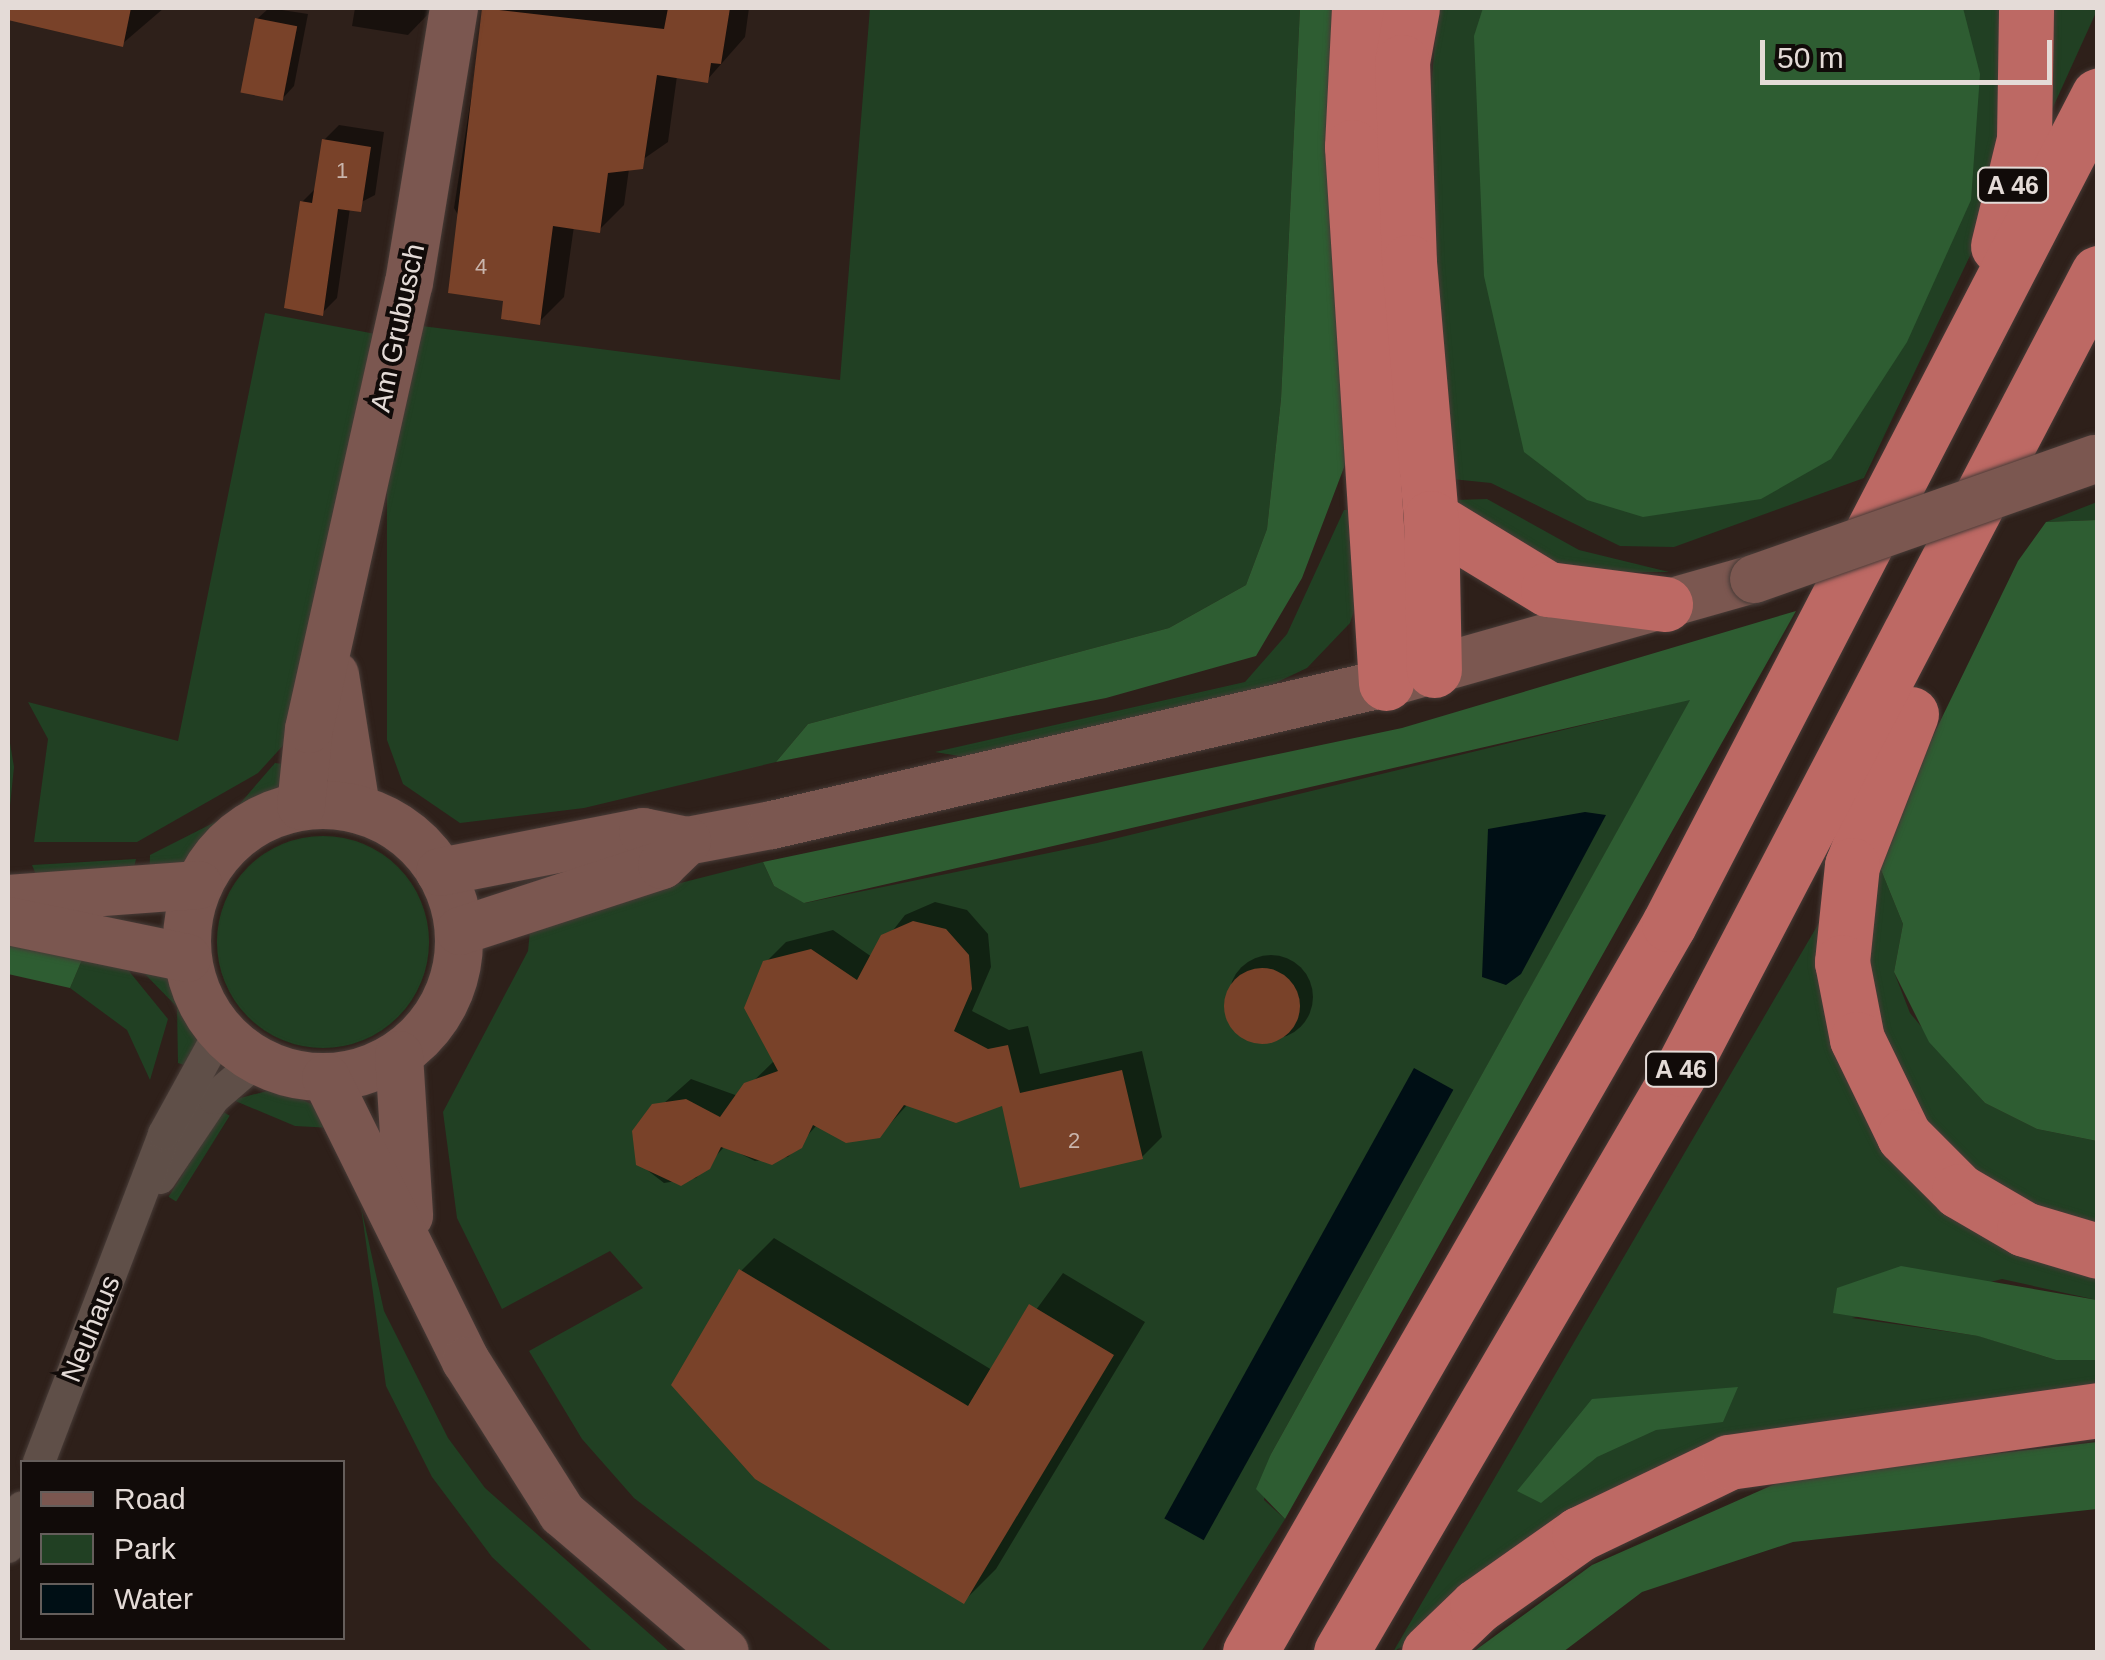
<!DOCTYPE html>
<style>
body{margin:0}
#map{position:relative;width:2105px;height:1660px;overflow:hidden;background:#2e201a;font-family:Arial,sans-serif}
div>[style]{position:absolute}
.green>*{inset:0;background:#214023;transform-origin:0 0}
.round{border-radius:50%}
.forest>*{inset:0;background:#2e5d32}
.water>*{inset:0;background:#000f15;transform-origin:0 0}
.shadow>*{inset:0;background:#0007}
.building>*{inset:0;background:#794229;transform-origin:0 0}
.roads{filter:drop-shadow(0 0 2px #473b37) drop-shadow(0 0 2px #473b37)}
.street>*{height:32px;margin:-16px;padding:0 16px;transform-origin:16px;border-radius:16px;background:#5f4f48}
.secondary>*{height:48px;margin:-24px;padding:0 24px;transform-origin:24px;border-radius:24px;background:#7b5750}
.secondary>.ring{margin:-24px;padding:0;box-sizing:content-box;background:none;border:48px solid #7b5750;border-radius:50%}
.highway>*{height:55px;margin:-27.5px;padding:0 27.5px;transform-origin:27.5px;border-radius:27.5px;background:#bd6964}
.bridges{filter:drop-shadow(0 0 2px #473b37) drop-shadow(0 0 2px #473b37)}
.secondary-bridge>*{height:48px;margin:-24px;padding:0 24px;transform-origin:24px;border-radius:24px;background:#7b5750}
span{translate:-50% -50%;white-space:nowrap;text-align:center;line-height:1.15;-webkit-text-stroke:8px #110b09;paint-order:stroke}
.number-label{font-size:22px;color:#c9b5ac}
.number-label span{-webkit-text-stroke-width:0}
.shield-label span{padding:2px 8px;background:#110b09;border:2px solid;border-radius:8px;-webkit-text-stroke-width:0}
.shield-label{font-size:25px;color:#e4dbd7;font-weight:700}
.street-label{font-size:28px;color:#e4dbd7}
.frame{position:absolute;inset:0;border:10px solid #e4dbd7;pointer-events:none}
.legend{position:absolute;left:20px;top:1460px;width:325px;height:180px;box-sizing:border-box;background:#110b09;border:2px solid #655e5b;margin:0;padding:12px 18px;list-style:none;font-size:30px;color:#e4dbd7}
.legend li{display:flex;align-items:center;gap:20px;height:50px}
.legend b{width:50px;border:2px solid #655e5b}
.scale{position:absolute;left:1760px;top:40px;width:292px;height:45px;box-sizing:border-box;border:5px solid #e4dbd7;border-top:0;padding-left:12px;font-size:30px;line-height:35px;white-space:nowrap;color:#e4dbd7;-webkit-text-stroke:8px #110b09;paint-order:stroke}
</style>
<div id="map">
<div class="green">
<div style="clip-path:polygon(870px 8px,1300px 8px,1281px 399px,1267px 529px,1246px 585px,1169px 628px,808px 724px,776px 762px,584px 808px,460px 823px,403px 784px,387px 740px,387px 486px,422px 326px,840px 380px)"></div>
<div style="clip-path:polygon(1438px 8px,2007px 8px,2018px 47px,1978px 239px,1864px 478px,1674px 547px,1620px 546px,1491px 483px,1452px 479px,1427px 135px)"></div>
<div style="clip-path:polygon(2046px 8px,2098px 8px,2049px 116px)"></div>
<div style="clip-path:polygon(265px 313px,386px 336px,288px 740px,258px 773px,137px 842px,34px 842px,48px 739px,28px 702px,178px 741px)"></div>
<div style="clip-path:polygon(1487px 499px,1579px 550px,1669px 572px,1540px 573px,1455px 500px)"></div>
<div style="clip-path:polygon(2097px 502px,2097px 520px,2046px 522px)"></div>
<div style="clip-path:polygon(1344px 510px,1369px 510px,1360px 593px,1350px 623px,1307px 668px,1269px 686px,965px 757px,935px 752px,1245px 682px,1287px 634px)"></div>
<div style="clip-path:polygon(1691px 699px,1271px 1454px,1264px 1500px,1285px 1519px,1201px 1652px,833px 1652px,634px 1498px,582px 1439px,529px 1351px,643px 1288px,610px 1251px,502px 1309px,457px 1218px,443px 1112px,528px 951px,531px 921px,763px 862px,774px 886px,805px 903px,1097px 843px)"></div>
<div style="clip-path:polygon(8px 731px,14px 767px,8px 825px,8px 730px)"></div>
<div style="clip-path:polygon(275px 763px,291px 765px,271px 798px,190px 866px,149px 882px,150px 855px,231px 814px)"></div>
<div class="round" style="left:217px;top:836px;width:212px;height:212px"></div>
<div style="clip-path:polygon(136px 859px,131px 881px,40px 884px,32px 865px)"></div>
<div style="clip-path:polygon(1879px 865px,1903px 924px,1894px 972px,1910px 1013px,1985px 1103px,2037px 1129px,2097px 1141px,2097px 1233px,1967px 1172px,1911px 1114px,1859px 964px)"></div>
<div style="clip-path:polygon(1830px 904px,1859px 1098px,2098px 1276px,2097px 1300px,2002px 1279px,1852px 1318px,1979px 1336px,2056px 1360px,2097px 1360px,2097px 1394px,1848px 1417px,1733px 1442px,1393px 1652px)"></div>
<div style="clip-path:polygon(87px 948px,124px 965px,168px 1019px,150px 1080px,127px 1030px,70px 988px)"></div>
<div style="clip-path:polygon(141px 970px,175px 979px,189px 999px,198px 1039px,187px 1066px,178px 1063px,177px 1007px)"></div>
<div style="clip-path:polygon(278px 1088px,322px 1109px,332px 1128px,295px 1126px,233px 1100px)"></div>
<div style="left:222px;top:1111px;width:9px;height:101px;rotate:32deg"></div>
<div style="clip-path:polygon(361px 1207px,384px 1311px,448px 1438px,485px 1488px,670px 1652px,593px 1652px,492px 1557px,432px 1477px,386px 1386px)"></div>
</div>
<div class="forest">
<div style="clip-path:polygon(1300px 8px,1336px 8px,1351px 449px,1302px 578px,1256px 656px,1106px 698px,776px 762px,808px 724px,1169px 628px,1246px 585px,1267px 529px,1281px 399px)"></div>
<div style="clip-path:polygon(1483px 8px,1963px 8px,1980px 74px,1971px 200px,1907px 342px,1831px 459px,1761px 499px,1643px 517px,1587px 500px,1524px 452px,1484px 276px,1474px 36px)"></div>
<div style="clip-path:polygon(2097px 520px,2097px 1141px,2037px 1129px,1985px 1103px,1929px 1042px,1894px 972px,1903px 924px,1879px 865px,1897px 810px,2018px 561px,2046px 522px)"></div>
<div style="clip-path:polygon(1796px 611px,1285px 1519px,1256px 1489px,1271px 1454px,1690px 700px,804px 903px,774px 886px,763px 862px,1402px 728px)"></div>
<div style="clip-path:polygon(8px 939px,87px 948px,70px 988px,8px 974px)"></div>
<div style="clip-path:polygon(1901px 1266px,2097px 1300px,2097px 1360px,2056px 1360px,1978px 1336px,1833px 1313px,1837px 1288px)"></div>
<div style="clip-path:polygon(1738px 1387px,1723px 1422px,1656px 1430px,1597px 1457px,1541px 1503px,1517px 1491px,1592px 1399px)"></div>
<div style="clip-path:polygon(2097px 1442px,2097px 1509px,1793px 1542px,1642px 1592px,1563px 1652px,1473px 1652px,1592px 1565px,1791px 1477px)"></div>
</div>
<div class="water">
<div style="clip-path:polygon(1585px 812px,1606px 815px,1521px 974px,1506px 985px,1482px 977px,1488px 829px)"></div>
<div style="left:1414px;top:1068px;width:45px;height:515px;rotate:29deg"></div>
</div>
<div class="shadow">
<div style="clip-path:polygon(72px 8px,164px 8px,122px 44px,67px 31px)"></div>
<div style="clip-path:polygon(269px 8px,308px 14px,294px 86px,282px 99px,257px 19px)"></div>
<div style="clip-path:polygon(355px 8px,434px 8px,408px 35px,352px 26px)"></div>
<div style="clip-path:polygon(485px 8px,749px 8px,745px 37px,707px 80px,677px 76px,668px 142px,629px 169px,624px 205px,599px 230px,574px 226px,564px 297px,539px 322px,506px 298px,454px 208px)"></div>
<div style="clip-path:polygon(339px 125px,384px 132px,375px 195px,350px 208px,337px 298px,322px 313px,302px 202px,318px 186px,324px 140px)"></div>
<div style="clip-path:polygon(935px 902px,967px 910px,988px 934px,991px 967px,972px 1011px,1009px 1030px,1028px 1026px,1040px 1074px,1142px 1051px,1162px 1137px,1142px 1157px,1004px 1103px,908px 1104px,879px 1136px,817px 1125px,788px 1157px,755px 1161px,725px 1146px,696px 1178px,664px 1183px,638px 1163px,655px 1111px,691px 1079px,738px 1096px,775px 1060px,765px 963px,786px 942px,833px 930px,872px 957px,905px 915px)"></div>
<div class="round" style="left:1229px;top:955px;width:84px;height:84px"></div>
<div style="clip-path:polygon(774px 1238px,992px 1370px,1063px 1273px,1145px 1322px,996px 1569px,964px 1601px,741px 1271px)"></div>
</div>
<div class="building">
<div style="clip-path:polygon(10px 8px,131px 8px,123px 47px,8px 20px)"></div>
<div style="clip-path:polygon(482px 8px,664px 29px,668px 8px,730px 8px,721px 64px,711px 63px,708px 83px,657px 75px,643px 169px,608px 173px,600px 233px,553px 226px,540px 325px,501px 319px,503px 301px,448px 293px)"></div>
<div style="left:255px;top:18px;width:43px;height:76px;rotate:11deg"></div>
<div style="clip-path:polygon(322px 139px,371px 147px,361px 212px,338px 209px,323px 316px,284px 308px,300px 201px,312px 203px)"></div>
<div style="clip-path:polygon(913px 921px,946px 929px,969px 955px,972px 989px,954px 1031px,988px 1049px,1008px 1045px,1020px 1093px,1122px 1070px,1143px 1159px,1020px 1188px,1002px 1106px,956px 1123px,904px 1105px,880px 1138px,846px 1143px,813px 1125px,802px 1148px,772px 1165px,721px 1147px,710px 1169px,681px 1186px,636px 1165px,632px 1131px,652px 1104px,686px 1099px,720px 1117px,744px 1083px,778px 1071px,744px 1008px,763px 961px,811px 949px,857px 980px,881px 935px)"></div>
<div class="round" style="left:1224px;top:968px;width:76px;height:76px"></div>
<div style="clip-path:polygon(739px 1269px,968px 1406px,1029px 1304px,1114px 1355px,964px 1604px,755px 1479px,671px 1385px)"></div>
</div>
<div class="roads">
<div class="street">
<div style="left:160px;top:1178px;width:97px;rotate:-56deg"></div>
<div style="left:214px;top:1098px;width:57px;rotate:-40.7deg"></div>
<div style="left:39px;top:1462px;width:351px;rotate:-69.1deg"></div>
<div style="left:164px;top:1134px;width:116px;rotate:-61.2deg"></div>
<div style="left:8px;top:1547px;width:42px;rotate:-70.7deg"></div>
</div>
<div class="secondary">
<div style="left:335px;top:675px;width:135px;rotate:81deg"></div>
<div class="ring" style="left:187px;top:805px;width:224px;height:224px"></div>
<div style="left:301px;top:806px;width:77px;rotate:-84.1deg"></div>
<div style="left:309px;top:729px;width:457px;rotate:-77.4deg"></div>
<div style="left:409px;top:283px;width:279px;rotate:-80.7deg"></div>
<div style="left:440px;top:872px;width:207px;rotate:-11.1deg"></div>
<div style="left:643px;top:832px;width:45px;rotate:11.6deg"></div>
<div style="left:687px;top:841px;width:86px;rotate:-10.7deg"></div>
<div style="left:772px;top:825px;width:630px;rotate:-13.02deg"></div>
<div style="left:1386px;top:683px;width:382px;rotate:-15.8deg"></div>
<div style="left:8px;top:899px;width:191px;rotate:-4.2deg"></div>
<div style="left:8px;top:921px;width:183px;rotate:11.7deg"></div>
<div style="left:460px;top:931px;width:213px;rotate:-18.1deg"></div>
<div style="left:662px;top:865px;width:35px;rotate:-44deg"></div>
<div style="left:399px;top:1055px;width:161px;rotate:86.4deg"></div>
<div style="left:326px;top:1078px;width:316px;rotate:63.7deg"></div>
<div style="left:466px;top:1361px;width:180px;rotate:57.7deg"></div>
<div style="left:562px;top:1513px;width:214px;rotate:40.5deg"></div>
</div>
<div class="highway">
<div style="left:1359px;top:8px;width:139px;rotate:92.9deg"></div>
<div style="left:1352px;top:147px;width:537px;rotate:86.37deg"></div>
<div style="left:1412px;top:8px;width:55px;rotate:100.5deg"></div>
<div style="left:1402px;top:62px;width:200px;rotate:88deg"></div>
<div style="left:1409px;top:262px;width:257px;rotate:85.1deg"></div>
<div style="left:1431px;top:518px;width:137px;rotate:31.3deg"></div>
<div style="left:1548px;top:589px;width:118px;rotate:7.3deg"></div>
<div style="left:1998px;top:246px;width:110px;rotate:-76.3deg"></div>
<div style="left:2024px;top:139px;width:131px;rotate:-89.1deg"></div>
<div style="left:1431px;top:518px;width:152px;rotate:88.9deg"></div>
<div style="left:1911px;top:714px;width:162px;rotate:111.3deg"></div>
<div style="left:1852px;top:865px;width:98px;rotate:95.9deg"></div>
<div style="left:1842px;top:962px;width:78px;rotate:79deg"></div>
<div style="left:1857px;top:1039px;width:108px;rotate:64.1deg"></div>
<div style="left:1904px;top:1136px;width:78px;rotate:45deg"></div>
<div style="left:1959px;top:1191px;width:75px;rotate:30.3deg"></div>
<div style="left:2024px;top:1229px;width:77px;rotate:16.6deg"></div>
<div style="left:1250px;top:1652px;width:840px;rotate:-60.08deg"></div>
<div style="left:1669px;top:924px;width:933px;rotate:-62.61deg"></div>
<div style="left:1341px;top:1652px;width:675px;rotate:-59.68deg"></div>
<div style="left:1682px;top:1069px;width:898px;rotate:-62.41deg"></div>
<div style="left:1429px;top:1652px;width:66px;rotate:-43.8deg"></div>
<div style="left:1477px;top:1606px;width:125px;rotate:-35.2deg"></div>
<div style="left:1579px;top:1534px;width:166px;rotate:-25.6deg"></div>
<div style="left:1729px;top:1462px;width:373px;rotate:-8deg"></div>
</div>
</div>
<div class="bridges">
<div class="secondary-bridge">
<div style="left:1754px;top:579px;width:361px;rotate:-19.4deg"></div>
</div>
</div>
<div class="number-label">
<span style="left:342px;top:171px">1</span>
<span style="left:481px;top:267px">4</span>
<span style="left:1074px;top:1141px">2</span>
</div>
<div class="shield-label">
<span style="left:2013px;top:185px">A 46</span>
<span style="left:1681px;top:1069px">A 46</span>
</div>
<div class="street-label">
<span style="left:398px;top:328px;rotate:-78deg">Am Grubusch</span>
<span style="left:91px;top:1329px;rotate:-68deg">Neuhaus</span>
</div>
<div class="frame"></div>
<ul class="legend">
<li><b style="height:12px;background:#7b5750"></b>Road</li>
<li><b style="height:28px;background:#214023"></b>Park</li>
<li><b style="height:28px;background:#000f15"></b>Water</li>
</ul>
<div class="scale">50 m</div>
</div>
